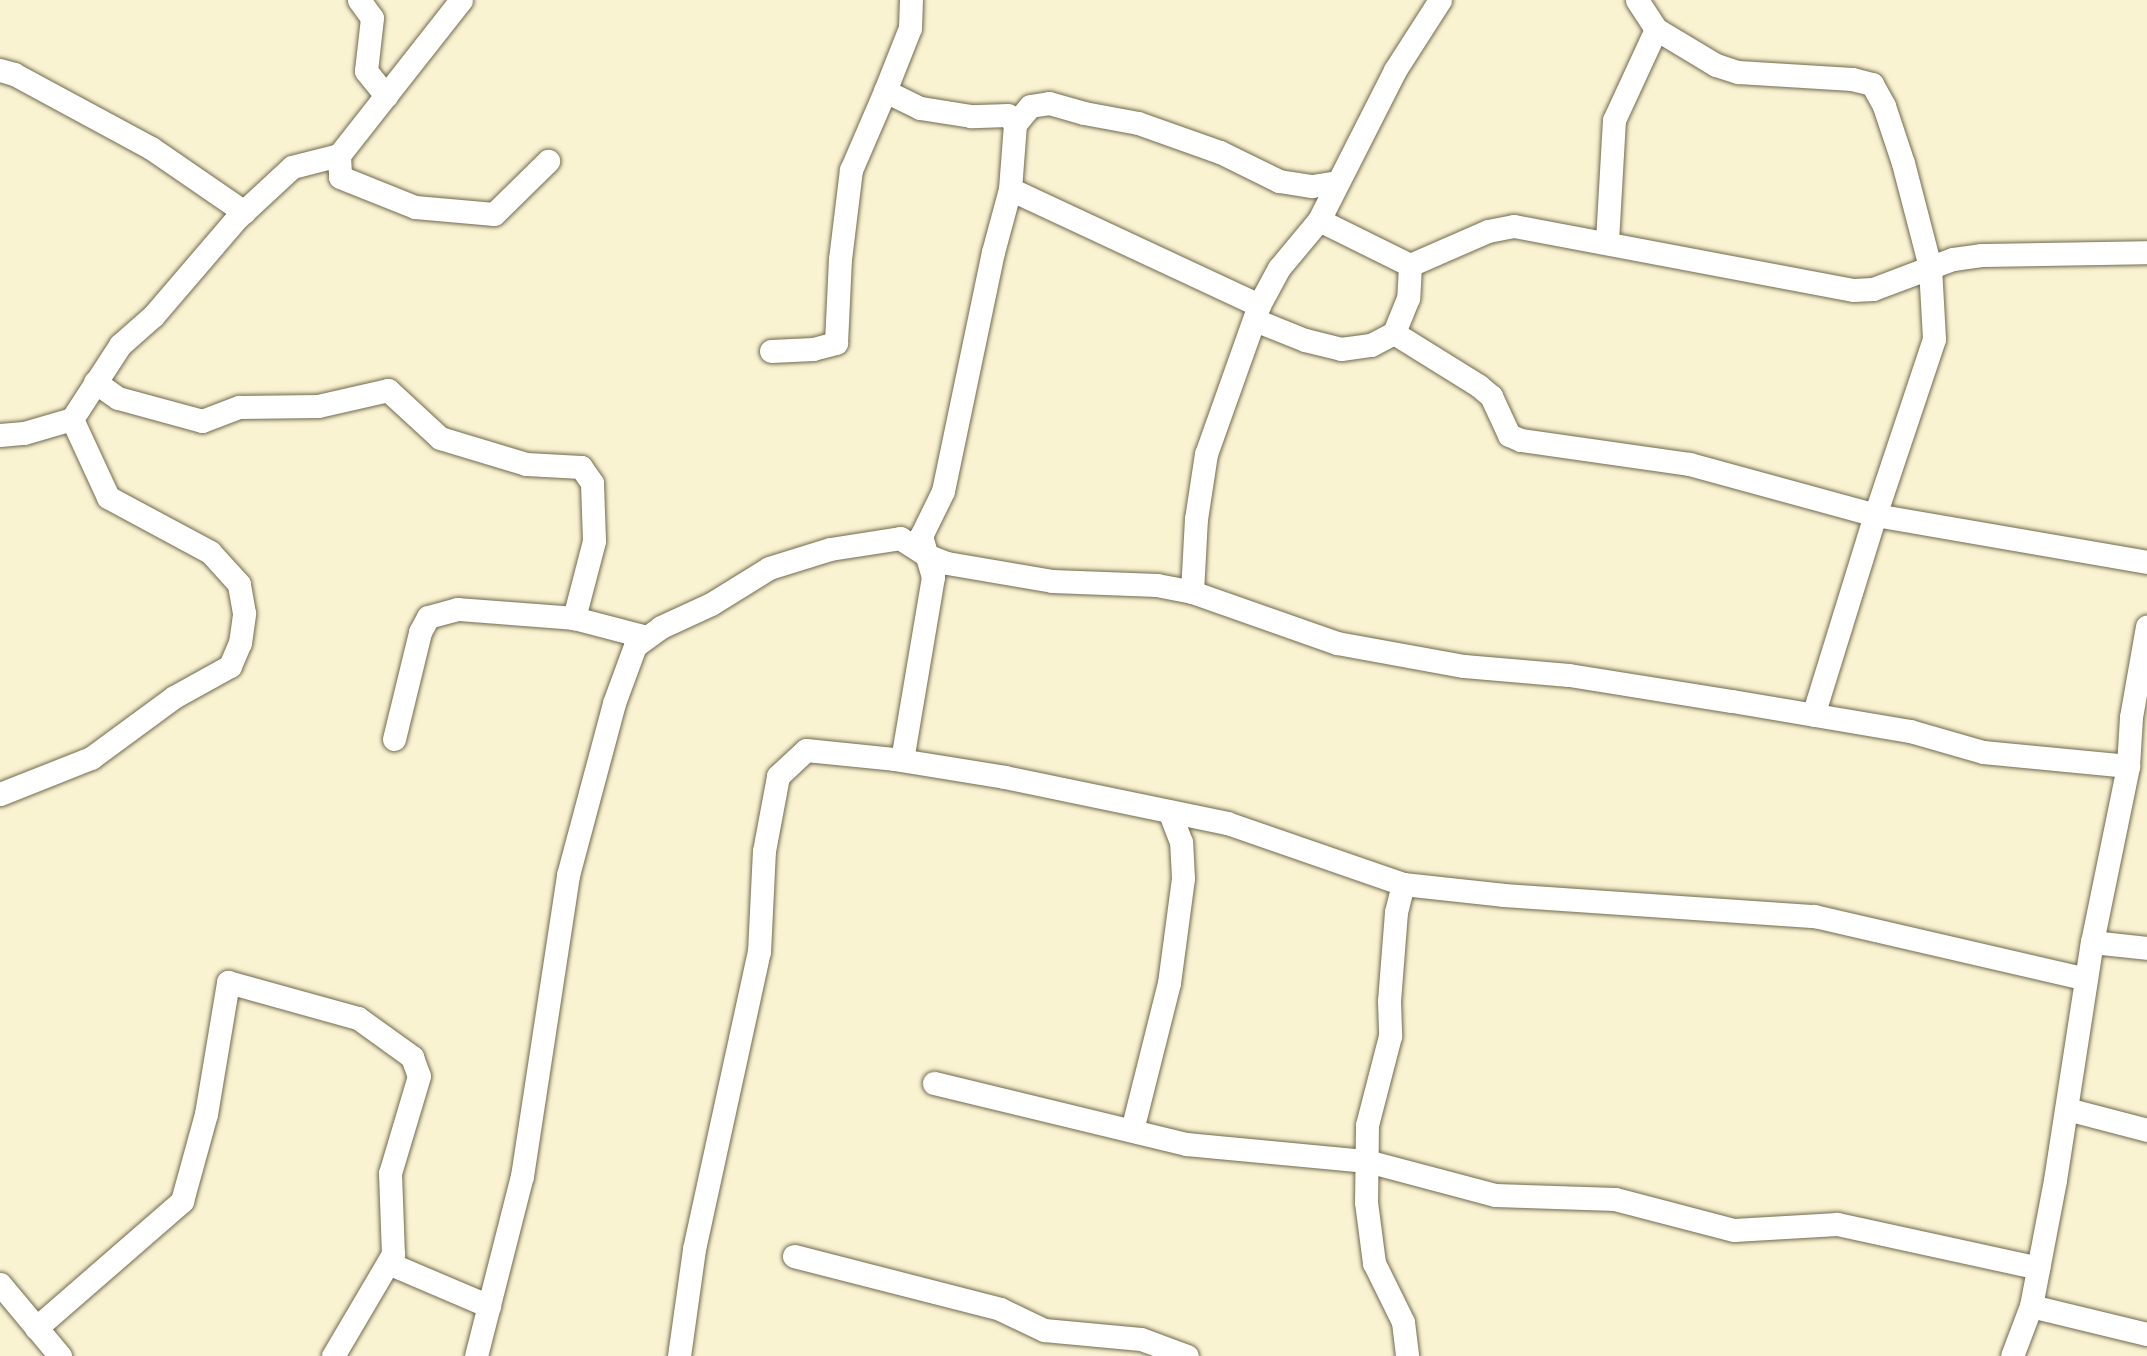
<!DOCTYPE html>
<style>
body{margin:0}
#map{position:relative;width:2147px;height:1356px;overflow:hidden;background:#faf3d2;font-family:Helvetica,sans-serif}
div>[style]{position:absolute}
.roads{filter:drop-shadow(0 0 2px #70694d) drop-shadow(0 0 2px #70694d)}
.minor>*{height:23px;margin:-11.5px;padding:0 11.5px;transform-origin:11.5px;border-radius:11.5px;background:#fff}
span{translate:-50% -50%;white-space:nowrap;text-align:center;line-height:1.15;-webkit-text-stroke:6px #fff;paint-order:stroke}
</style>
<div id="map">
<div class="roads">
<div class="minor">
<div style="left:359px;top:0;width:22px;rotate:54deg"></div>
<div style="left:372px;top:18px;width:53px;rotate:96.5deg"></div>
<div style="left:366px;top:71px;width:32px;rotate:51deg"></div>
<div style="left:1637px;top:0;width:35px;rotate:57deg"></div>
<div style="left:1656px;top:29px;width:70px;rotate:31deg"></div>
<div style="left:1716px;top:65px;width:23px;rotate:18deg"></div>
<div style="left:1738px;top:72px;width:114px;rotate:3.5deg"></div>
<div style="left:1852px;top:79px;width:21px;rotate:14deg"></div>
<div style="left:1872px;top:84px;width:25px;rotate:61deg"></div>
<div style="left:1884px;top:106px;width:60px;rotate:71.6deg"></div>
<div style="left:1903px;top:163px;width:107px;rotate:75.4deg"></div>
<div style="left:1930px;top:267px;width:72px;rotate:86.8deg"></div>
<div style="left:1934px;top:339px;width:186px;rotate:108.5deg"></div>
<div style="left:1875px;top:515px;width:209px;rotate:107.2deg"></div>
<div style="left:0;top:70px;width:15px;rotate:16deg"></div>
<div style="left:14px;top:74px;width:156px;rotate:28.4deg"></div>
<div style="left:151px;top:148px;width:113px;rotate:34.5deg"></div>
<div style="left:1015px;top:124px;width:23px;rotate:-50deg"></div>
<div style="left:1030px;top:106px;width:19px;rotate:-9deg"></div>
<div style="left:1049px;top:103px;width:36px;rotate:16deg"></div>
<div style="left:1084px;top:113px;width:55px;rotate:10.5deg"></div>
<div style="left:1138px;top:123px;width:87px;rotate:19.5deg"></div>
<div style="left:1220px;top:152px;width:66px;rotate:26.2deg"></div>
<div style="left:1279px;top:181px;width:33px;rotate:9deg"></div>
<div style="left:1312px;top:186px;width:24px;rotate:-9deg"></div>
<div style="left:339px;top:155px;width:22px;rotate:87deg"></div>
<div style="left:340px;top:177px;width:81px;rotate:21.8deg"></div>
<div style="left:415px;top:207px;width:79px;rotate:5.1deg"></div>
<div style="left:494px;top:214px;width:76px;rotate:-44.5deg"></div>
<div style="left:1010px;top:189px;width:275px;rotate:25deg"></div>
<div style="left:1259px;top:305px;width:42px;rotate:-61.6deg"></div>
<div style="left:1279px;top:268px;width:62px;rotate:-50.2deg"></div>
<div style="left:1319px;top:220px;width:168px;rotate:-63.1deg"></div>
<div style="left:1395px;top:70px;width:83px;rotate:-57.3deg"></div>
<div style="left:1319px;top:220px;width:102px;rotate:26.3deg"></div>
<div style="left:1410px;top:265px;width:85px;rotate:-23.6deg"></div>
<div style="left:1488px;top:231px;width:26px;rotate:-11deg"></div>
<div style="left:1514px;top:226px;width:345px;rotate:10.7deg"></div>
<div style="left:1853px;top:290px;width:20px;rotate:-3deg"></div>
<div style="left:1873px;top:289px;width:85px;rotate:-20.6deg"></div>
<div style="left:1953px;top:259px;width:28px;rotate:-8deg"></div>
<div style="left:1981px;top:255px;width:166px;rotate:-1deg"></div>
<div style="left:1607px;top:241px;width:121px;rotate:-86.7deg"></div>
<div style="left:1614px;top:120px;width:100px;rotate:-65.2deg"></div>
<div style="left:1410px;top:265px;width:33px;rotate:93deg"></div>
<div style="left:1408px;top:298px;width:38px;rotate:112deg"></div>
<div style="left:1394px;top:333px;width:100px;rotate:31.9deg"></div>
<div style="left:1479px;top:386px;width:16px;rotate:40deg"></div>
<div style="left:1491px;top:396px;width:43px;rotate:65.2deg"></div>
<div style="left:1509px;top:435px;width:13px;rotate:23deg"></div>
<div style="left:1521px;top:440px;width:170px;rotate:8.1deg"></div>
<div style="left:1689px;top:464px;width:193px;rotate:15.3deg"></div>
<div style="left:1875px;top:515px;width:276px;rotate:9.8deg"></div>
<div style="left:1255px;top:320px;width:54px;rotate:21.8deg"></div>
<div style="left:1305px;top:340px;width:37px;rotate:14deg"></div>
<div style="left:1341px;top:349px;width:30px;rotate:-8deg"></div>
<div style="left:1371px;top:345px;width:26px;rotate:-28deg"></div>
<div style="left:771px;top:351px;width:42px;rotate:-2.7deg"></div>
<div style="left:813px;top:349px;width:24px;rotate:-15deg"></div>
<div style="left:836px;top:343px;width:84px;rotate:-87.3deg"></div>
<div style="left:840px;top:259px;width:90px;rotate:-83deg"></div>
<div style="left:851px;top:170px;width:86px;rotate:-66.7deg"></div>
<div style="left:95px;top:382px;width:28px;rotate:35deg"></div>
<div style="left:118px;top:398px;width:87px;rotate:15.3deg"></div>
<div style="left:202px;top:421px;width:40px;rotate:-21deg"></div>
<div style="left:239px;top:407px;width:79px;rotate:-0.7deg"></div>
<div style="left:318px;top:406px;width:72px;rotate:-12.9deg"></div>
<div style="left:388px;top:390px;width:71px;rotate:42.7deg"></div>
<div style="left:440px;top:438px;width:90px;rotate:16.8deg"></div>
<div style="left:526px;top:464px;width:55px;rotate:3.1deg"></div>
<div style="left:581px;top:467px;width:19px;rotate:55deg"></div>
<div style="left:592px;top:483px;width:58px;rotate:88deg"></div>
<div style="left:594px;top:541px;width:80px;rotate:104.6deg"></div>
<div style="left:574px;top:618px;width:75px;rotate:14.6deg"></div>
<div style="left:0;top:435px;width:24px;rotate:-5deg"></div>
<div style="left:24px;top:433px;width:50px;rotate:-16.3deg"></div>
<div style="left:72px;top:419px;width:88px;rotate:-57deg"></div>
<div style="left:120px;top:345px;width:44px;rotate:-41.3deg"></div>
<div style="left:153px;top:316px;width:129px;rotate:-49.4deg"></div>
<div style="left:237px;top:218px;width:75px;rotate:-42.8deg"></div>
<div style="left:292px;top:167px;width:49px;rotate:-14.3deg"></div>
<div style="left:339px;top:155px;width:197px;rotate:-51.8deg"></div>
<div style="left:1192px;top:592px;width:73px;rotate:-86.9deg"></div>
<div style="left:1196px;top:519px;width:66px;rotate:-81.3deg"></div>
<div style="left:1206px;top:454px;width:158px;rotate:-70.4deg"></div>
<div style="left:394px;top:739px;width:110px;rotate:-76.3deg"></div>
<div style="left:420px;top:632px;width:17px;rotate:-62deg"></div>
<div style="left:428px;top:617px;width:31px;rotate:-15deg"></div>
<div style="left:458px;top:609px;width:116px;rotate:4.4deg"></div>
<div style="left:902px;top:760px;width:186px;rotate:-80.4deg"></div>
<div style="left:933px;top:577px;width:43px;rotate:-106.3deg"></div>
<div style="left:921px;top:536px;width:50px;rotate:-63.9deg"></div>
<div style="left:943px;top:491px;width:244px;rotate:-78.2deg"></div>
<div style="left:993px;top:252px;width:65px;rotate:-74.9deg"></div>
<div style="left:1010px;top:189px;width:65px;rotate:-85.6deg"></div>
<div style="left:1015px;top:124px;width:11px;rotate:-128deg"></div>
<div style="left:1008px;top:115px;width:37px;rotate:178deg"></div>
<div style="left:971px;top:116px;width:52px;rotate:-171.1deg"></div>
<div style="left:920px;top:108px;width:39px;rotate:-154deg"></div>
<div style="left:885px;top:91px;width:68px;rotate:-68.4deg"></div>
<div style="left:910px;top:28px;width:28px;rotate:-88deg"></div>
<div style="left:0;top:794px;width:98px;rotate:-21.6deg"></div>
<div style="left:91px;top:758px;width:103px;rotate:-36.3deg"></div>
<div style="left:174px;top:697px;width:64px;rotate:-29deg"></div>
<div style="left:230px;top:666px;width:25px;rotate:-67deg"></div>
<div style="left:240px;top:643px;width:30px;rotate:-82deg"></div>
<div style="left:244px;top:613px;width:29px;rotate:-100deg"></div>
<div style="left:239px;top:584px;width:43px;rotate:-132.2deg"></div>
<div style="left:210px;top:552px;width:116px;rotate:-151.7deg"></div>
<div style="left:108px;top:497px;width:86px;rotate:-114.8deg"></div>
<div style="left:1403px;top:884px;width:29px;rotate:104deg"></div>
<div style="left:1396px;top:912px;width:89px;rotate:94.5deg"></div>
<div style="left:1389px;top:1001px;width:35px;rotate:88deg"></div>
<div style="left:1390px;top:1036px;width:92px;rotate:104.5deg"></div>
<div style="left:1367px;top:1125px;width:77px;rotate:90.7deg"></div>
<div style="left:1366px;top:1202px;width:62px;rotate:82.5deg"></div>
<div style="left:1374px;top:1263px;width:66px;rotate:63.8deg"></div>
<div style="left:1403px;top:1322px;width:34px;rotate:83deg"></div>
<div style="left:2092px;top:942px;width:55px;rotate:6.2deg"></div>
<div style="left:934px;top:1083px;width:259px;rotate:13.6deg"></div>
<div style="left:1186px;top:1144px;width:182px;rotate:5.4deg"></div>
<div style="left:1367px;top:1161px;width:132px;rotate:14.9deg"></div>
<div style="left:1495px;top:1195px;width:120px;rotate:1.9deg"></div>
<div style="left:1615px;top:1199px;width:123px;rotate:14.6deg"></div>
<div style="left:1734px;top:1230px;width:103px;rotate:-3.3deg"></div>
<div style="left:1837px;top:1224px;width:206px;rotate:12.3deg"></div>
<div style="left:2067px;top:1109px;width:83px;rotate:14.7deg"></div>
<div style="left:1132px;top:1130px;width:152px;rotate:-75.9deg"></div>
<div style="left:1169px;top:983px;width:106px;rotate:-82.4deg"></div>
<div style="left:1183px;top:878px;width:36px;rotate:-93deg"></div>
<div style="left:1181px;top:842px;width:33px;rotate:-111deg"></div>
<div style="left:794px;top:1256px;width:213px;rotate:14.4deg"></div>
<div style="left:1000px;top:1309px;width:49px;rotate:25.5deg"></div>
<div style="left:1044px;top:1330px;width:97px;rotate:5.3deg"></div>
<div style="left:1141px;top:1339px;width:49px;rotate:20.3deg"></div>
<div style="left:388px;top:1263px;width:110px;rotate:23.1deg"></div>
<div style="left:0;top:1284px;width:94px;rotate:50.2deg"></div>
<div style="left:2031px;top:1306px;width:119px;rotate:13.6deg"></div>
<div style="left:36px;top:1328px;width:194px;rotate:-41deg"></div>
<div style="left:182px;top:1201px;width:90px;rotate:-74.6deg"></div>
<div style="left:206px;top:1114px;width:134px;rotate:-80.5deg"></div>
<div style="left:228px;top:982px;width:135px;rotate:15.5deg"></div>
<div style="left:358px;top:1018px;width:67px;rotate:35.8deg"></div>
<div style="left:412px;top:1057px;width:20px;rotate:70deg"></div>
<div style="left:419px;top:1076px;width:101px;rotate:106.6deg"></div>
<div style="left:390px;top:1173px;width:81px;rotate:87.9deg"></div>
<div style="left:393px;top:1254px;width:118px;rotate:120.5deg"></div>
<div style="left:476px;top:1356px;width:186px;rotate:-75.7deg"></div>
<div style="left:522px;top:1176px;width:304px;rotate:-81.3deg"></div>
<div style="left:568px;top:875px;width:178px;rotate:-75deg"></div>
<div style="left:614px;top:703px;width:61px;rotate:-69.8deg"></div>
<div style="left:635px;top:646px;width:32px;rotate:-36deg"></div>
<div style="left:661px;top:627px;width:55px;rotate:-24.7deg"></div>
<div style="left:711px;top:604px;width:68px;rotate:-31.8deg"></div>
<div style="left:769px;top:568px;width:64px;rotate:-17.3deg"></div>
<div style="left:830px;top:549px;width:71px;rotate:-8.9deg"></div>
<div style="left:900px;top:538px;width:31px;rotate:33deg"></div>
<div style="left:926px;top:555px;width:22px;rotate:21deg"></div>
<div style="left:947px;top:563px;width:107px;rotate:9.7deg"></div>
<div style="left:1052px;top:581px;width:105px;rotate:2.2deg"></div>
<div style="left:1157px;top:585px;width:36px;rotate:11deg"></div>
<div style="left:1192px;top:592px;width:154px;rotate:19.4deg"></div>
<div style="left:1337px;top:643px;width:129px;rotate:10.3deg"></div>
<div style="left:1464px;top:666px;width:105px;rotate:4.9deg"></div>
<div style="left:1569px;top:675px;width:165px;rotate:9.1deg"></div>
<div style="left:1732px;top:701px;width:181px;rotate:9.6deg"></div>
<div style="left:1910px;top:731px;width:76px;rotate:16deg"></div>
<div style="left:1983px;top:752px;width:146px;rotate:5.5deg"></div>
<div style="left:679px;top:1356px;width:108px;rotate:-82deg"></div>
<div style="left:694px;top:1249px;width:304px;rotate:-77.7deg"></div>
<div style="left:759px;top:952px;width:101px;rotate:-87.2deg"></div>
<div style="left:764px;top:851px;width:76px;rotate:-79.4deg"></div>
<div style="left:778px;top:776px;width:38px;rotate:-43deg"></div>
<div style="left:806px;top:750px;width:88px;rotate:5.8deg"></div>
<div style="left:894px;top:759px;width:112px;rotate:9.2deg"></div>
<div style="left:1005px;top:777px;width:227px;rotate:11.7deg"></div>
<div style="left:1227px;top:823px;width:186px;rotate:19.1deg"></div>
<div style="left:1403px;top:884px;width:102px;rotate:6.2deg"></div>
<div style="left:1504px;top:895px;width:311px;rotate:3.9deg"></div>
<div style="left:1814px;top:916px;width:279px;rotate:13deg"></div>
<div style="left:2012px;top:1356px;width:53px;rotate:-69.2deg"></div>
<div style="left:2031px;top:1306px;width:128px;rotate:-79.2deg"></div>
<div style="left:2055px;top:1180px;width:241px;rotate:-81.2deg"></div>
<div style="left:2092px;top:942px;width:180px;rotate:-78.4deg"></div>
<div style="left:2128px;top:766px;width:49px;rotate:-86.5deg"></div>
<div style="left:2131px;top:717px;width:92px;rotate:-80deg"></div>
</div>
</div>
</div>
